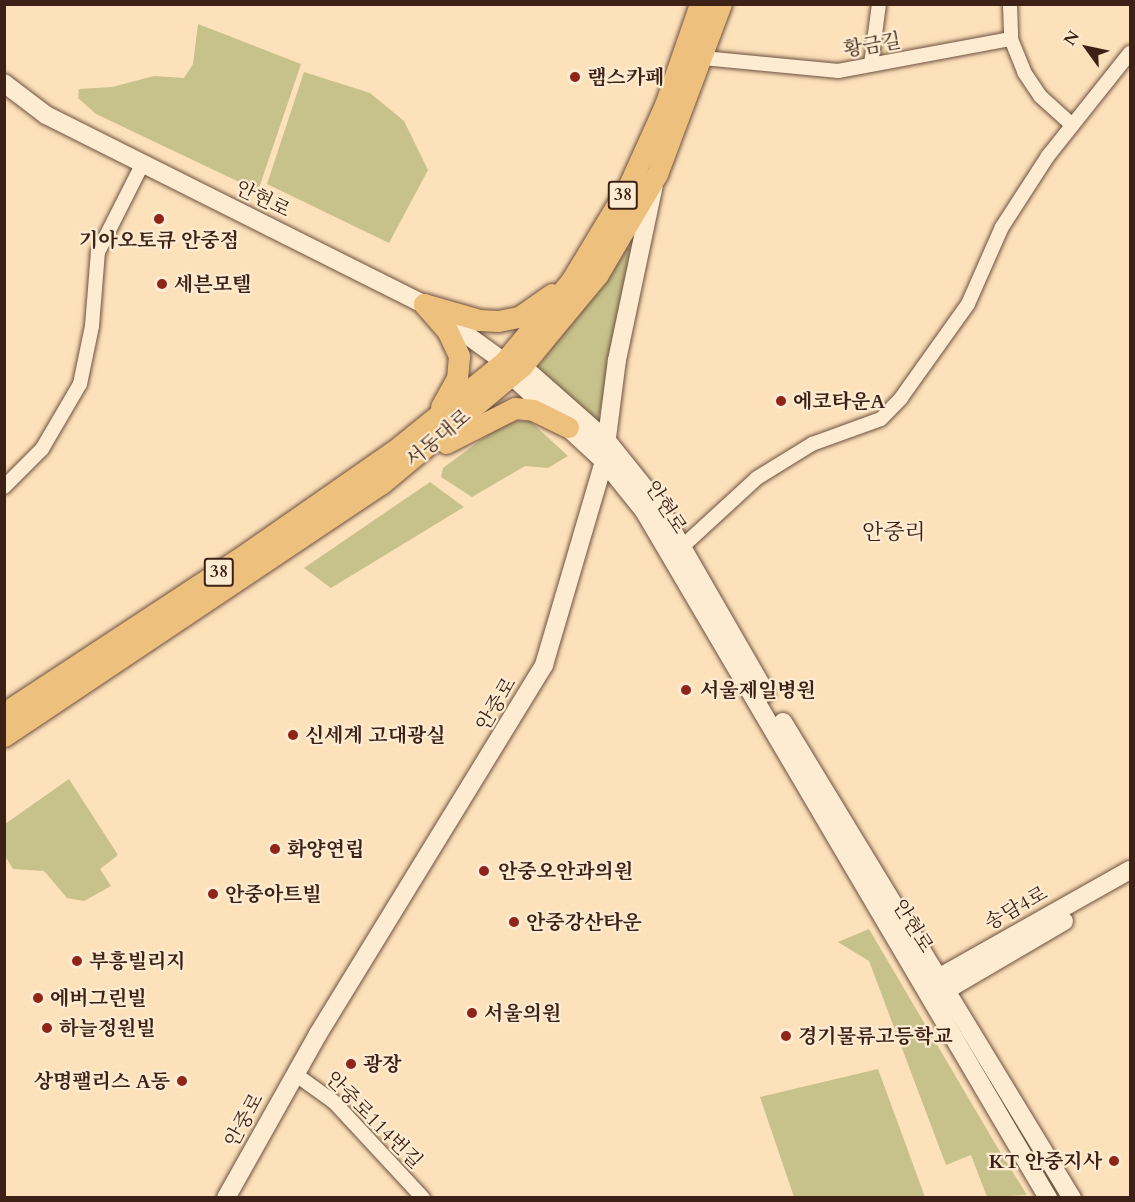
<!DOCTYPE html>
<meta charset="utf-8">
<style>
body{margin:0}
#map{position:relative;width:1135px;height:1202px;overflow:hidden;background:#fde1ba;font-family:Cardo,"Noto Serif KR",serif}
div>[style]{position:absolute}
.green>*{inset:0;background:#c7c18b}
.roads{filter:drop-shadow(0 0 2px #6d503f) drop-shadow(0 0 2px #6d503f)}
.street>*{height:14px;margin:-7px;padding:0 7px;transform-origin:7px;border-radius:7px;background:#feecd2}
.secondary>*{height:18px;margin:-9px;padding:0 9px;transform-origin:9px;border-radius:9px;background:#feecd2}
.primary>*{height:21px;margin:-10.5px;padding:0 10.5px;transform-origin:10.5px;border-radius:10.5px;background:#eec07d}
.dots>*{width:16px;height:16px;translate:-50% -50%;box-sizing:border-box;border:3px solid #feecd2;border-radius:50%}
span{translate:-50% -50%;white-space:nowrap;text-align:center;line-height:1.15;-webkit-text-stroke:4.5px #feecd2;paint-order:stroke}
.shield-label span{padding:2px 4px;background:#feecd2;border:2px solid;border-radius:4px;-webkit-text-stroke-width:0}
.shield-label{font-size:18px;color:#3d2016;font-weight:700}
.street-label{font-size:20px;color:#3d2016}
.poi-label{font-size:20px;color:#3d2016;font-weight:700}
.left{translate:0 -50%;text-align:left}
.right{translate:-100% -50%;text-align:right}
.quarter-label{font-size:22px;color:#3d2016}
.frame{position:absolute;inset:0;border:6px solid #3d2016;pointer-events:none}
.north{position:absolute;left:1057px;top:18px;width:60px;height:60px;-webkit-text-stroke:4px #feecd2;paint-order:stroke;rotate:303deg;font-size:16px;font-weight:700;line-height:24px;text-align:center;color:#3d2016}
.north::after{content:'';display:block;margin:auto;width:21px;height:27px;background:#3d2016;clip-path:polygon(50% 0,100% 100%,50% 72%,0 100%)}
</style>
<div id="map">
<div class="green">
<div style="clip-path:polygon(198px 24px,301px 64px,258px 191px,96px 114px,78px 98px,79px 89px,112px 87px,154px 76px,184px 78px,193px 64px)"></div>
<div style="clip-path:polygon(304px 72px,370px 93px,404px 121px,428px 170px,389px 243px,267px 184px)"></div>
<div style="clip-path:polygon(625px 246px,633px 251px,598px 422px,535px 371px)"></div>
<div style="clip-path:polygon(518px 421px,530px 421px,568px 456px,548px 468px,525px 466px,472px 497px,441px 477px,443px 468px,501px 425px)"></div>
<div style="clip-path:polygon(430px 482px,464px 507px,331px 588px,304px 568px)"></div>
<div style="clip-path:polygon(69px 779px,118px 855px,100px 869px,111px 886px,84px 901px,67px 898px,44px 871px,13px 869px,5px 856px,5px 824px)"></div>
<div style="clip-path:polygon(869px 929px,996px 1145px,1027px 1195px,987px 1197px,971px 1155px,946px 1165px,869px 961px,838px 942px)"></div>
<div style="clip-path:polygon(878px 1069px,925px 1197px,794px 1197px,760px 1097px)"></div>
</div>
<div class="roads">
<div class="street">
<div style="left:1010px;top:4px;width:35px;rotate:88deg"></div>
<div style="left:1011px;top:39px;width:35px;rotate:68deg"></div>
<div style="left:1024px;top:72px;width:29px;rotate:56deg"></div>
<div style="left:1040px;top:96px;width:42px;rotate:42.1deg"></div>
<div style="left:703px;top:58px;width:136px;rotate:5.5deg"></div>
<div style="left:838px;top:71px;width:176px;rotate:-10.5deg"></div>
<div style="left:871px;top:64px;width:61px;rotate:-82.4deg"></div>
<div style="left:4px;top:487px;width:54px;rotate:-45deg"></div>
<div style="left:42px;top:449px;width:75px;rotate:-59.7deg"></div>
<div style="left:80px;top:384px;width:59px;rotate:-78.3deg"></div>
<div style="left:92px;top:326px;width:74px;rotate:-85.4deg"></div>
<div style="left:98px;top:252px;width:97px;rotate:-63.2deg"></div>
<div style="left:683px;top:546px;width:100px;rotate:-42.6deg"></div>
<div style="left:757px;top:478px;width:65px;rotate:-31.7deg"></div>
<div style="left:812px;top:444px;width:73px;rotate:-19.9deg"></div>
<div style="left:881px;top:419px;width:29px;rotate:-46deg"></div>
<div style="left:901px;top:398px;width:115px;rotate:-54.5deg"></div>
<div style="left:968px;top:304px;width:84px;rotate:-66.2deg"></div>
<div style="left:1002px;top:227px;width:85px;rotate:-57.1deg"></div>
<div style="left:1048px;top:156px;width:132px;rotate:-51.5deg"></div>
<div style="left:295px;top:1074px;width:48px;rotate:35.7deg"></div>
<div style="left:334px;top:1102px;width:131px;rotate:47.2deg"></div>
</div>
<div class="secondary">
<div style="left:4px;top:83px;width:53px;rotate:37.3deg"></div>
<div style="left:46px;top:115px;width:423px;rotate:26.6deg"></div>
<div style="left:424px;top:304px;width:99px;rotate:35.9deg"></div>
<div style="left:504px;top:362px;width:16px;rotate:60deg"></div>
<div style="left:512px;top:376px;width:125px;rotate:42.7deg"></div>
<div style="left:604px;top:461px;width:64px;rotate:51.3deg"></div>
<div style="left:644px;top:511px;width:797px;rotate:59.54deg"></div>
<div style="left:509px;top:363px;width:13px;rotate:13deg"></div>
<div style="left:522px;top:366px;width:113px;rotate:41.4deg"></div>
<div style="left:607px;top:441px;width:78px;rotate:51.2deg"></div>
<div style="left:656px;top:502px;width:220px;rotate:60.1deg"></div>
<div style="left:783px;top:722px;width:557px;rotate:58.74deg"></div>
<div style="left:931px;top:982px;width:228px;rotate:-29.4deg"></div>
<div style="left:938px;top:995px;width:146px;rotate:-30.4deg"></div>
<div style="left:226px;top:1198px;width:188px;rotate:-60.7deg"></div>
<div style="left:318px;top:1034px;width:433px;rotate:-58.5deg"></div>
<div style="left:544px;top:665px;width:213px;rotate:-73.6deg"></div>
<div style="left:604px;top:461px;width:102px;rotate:-82.7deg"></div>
<div style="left:617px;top:360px;width:179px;rotate:-78.1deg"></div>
</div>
<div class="primary">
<div style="left:424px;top:304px;width:57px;rotate:16.2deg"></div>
<div style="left:479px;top:320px;width:19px;rotate:3deg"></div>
<div style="left:498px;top:321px;width:21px;rotate:-11deg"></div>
<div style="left:519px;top:317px;width:40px;rotate:-34.9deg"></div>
<div style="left:424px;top:304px;width:35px;rotate:49deg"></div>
<div style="left:447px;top:330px;width:29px;rotate:65deg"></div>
<div style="left:459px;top:356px;width:22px;rotate:95deg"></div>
<div style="left:457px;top:378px;width:33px;rotate:119deg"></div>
<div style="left:446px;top:443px;width:77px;rotate:-26.9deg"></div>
<div style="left:515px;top:408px;width:18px;rotate:6deg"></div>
<div style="left:533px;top:410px;width:39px;rotate:26deg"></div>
<div style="left:4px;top:713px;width:279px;rotate:-33.3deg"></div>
<div style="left:237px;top:560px;width:191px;rotate:-34.8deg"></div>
<div style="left:394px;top:451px;width:141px;rotate:-39deg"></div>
<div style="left:504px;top:362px;width:105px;rotate:-50.4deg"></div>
<div style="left:571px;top:281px;width:112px;rotate:-58.9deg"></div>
<div style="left:629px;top:185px;width:88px;rotate:-65.8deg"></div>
<div style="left:665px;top:105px;width:107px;rotate:-70.9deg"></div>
<div style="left:4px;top:736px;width:453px;rotate:-33.8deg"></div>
<div style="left:381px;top:484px;width:184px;rotate:-39.9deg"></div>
<div style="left:522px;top:366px;width:119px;rotate:-50.4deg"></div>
<div style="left:598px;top:274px;width:116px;rotate:-59.5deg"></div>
<div style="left:657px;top:174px;width:182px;rotate:-69.4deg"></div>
</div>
</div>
<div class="dots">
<div style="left:575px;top:77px;background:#8f2418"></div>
<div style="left:159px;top:219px;background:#8f2418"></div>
<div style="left:162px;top:284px;background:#8f2418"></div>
<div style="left:781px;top:401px;background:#8f2418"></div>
<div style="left:686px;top:690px;background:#8f2418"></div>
<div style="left:293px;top:735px;background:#8f2418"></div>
<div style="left:275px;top:849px;background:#8f2418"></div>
<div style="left:484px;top:871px;background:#8f2418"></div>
<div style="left:213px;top:894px;background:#8f2418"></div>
<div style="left:514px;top:922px;background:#8f2418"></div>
<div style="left:77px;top:961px;background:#8f2418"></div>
<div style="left:38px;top:998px;background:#8f2418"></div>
<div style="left:472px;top:1013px;background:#8f2418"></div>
<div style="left:47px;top:1028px;background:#8f2418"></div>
<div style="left:786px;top:1036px;background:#8f2418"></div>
<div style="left:351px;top:1064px;background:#8f2418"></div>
<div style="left:182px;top:1081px;background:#8f2418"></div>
<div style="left:1114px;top:1161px;background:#8f2418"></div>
</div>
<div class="shield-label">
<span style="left:623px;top:195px">38</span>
<span style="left:219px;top:572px">38</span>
</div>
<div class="street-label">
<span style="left:872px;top:45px;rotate:-10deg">황금길</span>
<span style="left:263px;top:199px;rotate:26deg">안현로</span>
<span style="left:438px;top:438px;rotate:-40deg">서동대로</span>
<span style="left:666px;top:507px;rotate:57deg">안현로</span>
<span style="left:496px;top:704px;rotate:-59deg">안중로</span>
<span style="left:1016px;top:908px;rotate:-29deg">송담4로</span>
<span style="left:913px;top:926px;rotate:58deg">안현로</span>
<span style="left:244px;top:1120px;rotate:-61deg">안중로</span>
<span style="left:374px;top:1120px;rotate:45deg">안중로114번길</span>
</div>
<div class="poi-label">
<span class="left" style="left:587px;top:77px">램스카페</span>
<span style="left:159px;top:240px">기아오토큐 안중점</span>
<span class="left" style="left:174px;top:284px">세븐모텔</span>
<span class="left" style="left:793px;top:401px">에코타운A</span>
<span class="left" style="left:700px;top:690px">서울제일병원</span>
<span class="left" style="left:305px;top:735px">신세계 고대광실</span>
<span class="left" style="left:287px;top:849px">화양연립</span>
<span class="left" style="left:498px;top:871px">안중오안과의원</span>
<span class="left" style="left:225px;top:894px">안중아트빌</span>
<span class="left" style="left:526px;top:922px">안중강산타운</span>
<span class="left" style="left:89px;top:961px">부흥빌리지</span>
<span class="left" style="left:50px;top:998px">에버그린빌</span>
<span class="left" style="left:484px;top:1013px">서울의원</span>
<span class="left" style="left:59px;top:1028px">하늘정원빌</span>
<span class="left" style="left:798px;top:1036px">경기물류고등학교</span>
<span class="left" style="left:363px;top:1064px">광장</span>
<span class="right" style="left:170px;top:1081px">상명팰리스 A동</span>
<span class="right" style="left:1102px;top:1161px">KT 안중지사</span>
</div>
<div class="quarter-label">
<span style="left:894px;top:533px">안중리</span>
</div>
<div class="frame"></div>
<div class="north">N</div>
</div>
